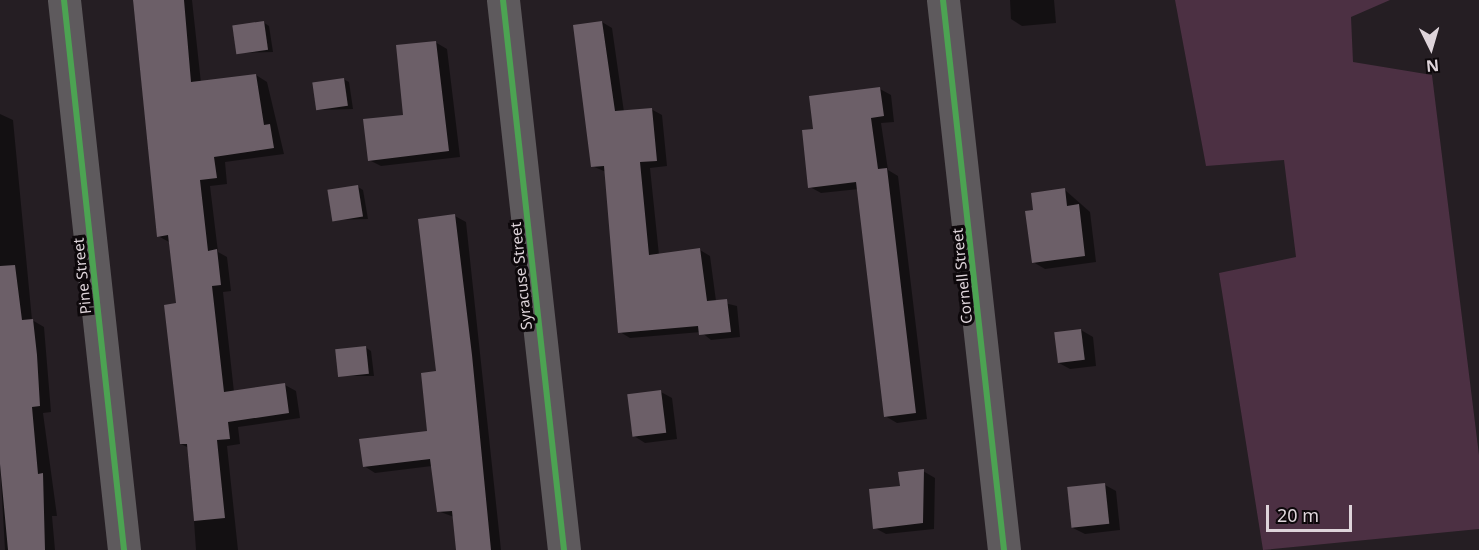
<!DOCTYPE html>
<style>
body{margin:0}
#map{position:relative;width:1479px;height:550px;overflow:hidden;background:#251e23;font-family:"Noto Sans",sans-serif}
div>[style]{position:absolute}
.green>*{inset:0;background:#4c3043}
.shadow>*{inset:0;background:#0007}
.building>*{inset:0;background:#6c5f68;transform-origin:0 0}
.minor>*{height:33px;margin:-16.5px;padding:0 16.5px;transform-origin:16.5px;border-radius:16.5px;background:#5e5a5d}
.cycleway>*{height:6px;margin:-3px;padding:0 3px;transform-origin:3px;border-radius:3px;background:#4ca352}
span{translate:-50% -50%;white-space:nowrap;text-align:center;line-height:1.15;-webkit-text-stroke:6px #0d080b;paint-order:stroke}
.street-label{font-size:15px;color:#ded4da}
.north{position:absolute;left:1401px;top:18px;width:60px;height:60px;-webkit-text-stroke:4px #0d080b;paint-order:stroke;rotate:175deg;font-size:16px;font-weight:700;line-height:24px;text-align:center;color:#ded4da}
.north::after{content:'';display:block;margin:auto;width:21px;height:27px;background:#ded4da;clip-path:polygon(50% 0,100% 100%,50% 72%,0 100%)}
.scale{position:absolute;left:1266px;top:505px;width:86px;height:27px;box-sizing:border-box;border:3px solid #ded4da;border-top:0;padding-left:8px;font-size:18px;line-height:21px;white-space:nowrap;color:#ded4da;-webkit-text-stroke:4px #0d080b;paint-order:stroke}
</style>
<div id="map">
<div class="green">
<div style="clip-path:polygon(1175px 0,1390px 0,1351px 17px,1353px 62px,1432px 75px,1479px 455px,1479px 529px,1263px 550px,1219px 273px,1296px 257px,1284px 160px,1206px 166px)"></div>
</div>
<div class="shadow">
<div style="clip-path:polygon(133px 0,192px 0,201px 83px,256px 75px,267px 82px,284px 154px,225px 162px,227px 184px,210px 186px,218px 252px,227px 257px,231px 291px,223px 292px,234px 392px,285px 385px,296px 391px,300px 418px,238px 427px,240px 444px,227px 446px,238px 550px,196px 550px,189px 448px,181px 444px,178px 304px,169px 242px,158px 236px)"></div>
<div style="clip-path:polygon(1010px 0,1054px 0,1056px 23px,1022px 26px,1011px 19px)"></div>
<div style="clip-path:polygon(263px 22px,269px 26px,273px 52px,238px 53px)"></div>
<div style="clip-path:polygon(602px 22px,612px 28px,624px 112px,651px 109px,662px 115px,667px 166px,650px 168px,659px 255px,700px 250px,710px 256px,716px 301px,737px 306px,740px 337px,711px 340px,701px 332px,630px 338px,620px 332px,606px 172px,592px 166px)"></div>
<div style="clip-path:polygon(435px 42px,447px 49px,460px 157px,381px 166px,369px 160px,404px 116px)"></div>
<div style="clip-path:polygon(343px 79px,349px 82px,353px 109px,318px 110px)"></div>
<div style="clip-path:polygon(880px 89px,891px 95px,894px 122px,881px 123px,888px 170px,898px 176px,927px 419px,897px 423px,885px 416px,859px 189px,821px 193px,810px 187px,815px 130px)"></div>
<div style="clip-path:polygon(0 114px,13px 120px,32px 320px,44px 327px,51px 412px,43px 413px,57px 516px,52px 516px,55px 550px,5px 550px,0 463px)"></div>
<div style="clip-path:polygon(358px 187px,363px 190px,368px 219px,333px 220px)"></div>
<div style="clip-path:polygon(1065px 190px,1090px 212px,1096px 262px,1045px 269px,1033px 262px,1034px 211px)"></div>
<div style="clip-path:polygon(455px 216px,466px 222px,501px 550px,458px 550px,454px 517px,438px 511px,432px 466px,375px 473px,364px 466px,429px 433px)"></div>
<div style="clip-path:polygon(1081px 330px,1093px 337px,1096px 366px,1070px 369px,1059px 363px)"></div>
<div style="clip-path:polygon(365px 347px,371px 351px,374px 376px,340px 376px)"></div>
<div style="clip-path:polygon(661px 392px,672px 398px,677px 439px,645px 443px,634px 436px)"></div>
<div style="clip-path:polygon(923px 471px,935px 478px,934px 529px,886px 534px,875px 528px,901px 487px)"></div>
<div style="clip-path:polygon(1105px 485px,1116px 491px,1120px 530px,1085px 534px,1073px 528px)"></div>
</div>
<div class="building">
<div style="clip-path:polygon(133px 0,184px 0,191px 82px,256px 74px,264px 125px,270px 124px,274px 148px,214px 157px,217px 178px,200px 180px,208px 251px,217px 249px,221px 285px,212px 286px,224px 392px,285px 383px,289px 413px,228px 422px,230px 439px,217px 440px,225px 518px,194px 521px,187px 444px,180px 444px,164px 305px,176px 303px,168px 235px,157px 237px)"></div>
<div style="left:264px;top:21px;width:29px;height:32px;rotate:82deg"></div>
<div style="clip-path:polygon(602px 21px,615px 111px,652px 108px,657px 161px,640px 162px,649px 255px,700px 248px,707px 301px,727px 299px,731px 332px,699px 335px,698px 326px,618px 333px,604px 166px,591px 167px,573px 25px)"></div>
<div style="clip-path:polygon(436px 41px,449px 151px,368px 161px,363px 119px,403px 115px,396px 45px)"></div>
<div style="left:344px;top:78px;width:28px;height:32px;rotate:82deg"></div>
<div style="clip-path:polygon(880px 87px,884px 116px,871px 118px,878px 169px,887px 168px,916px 413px,884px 417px,856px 182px,808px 188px,802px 130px,813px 129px,809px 96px)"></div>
<div style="left:358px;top:185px;width:32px;height:31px;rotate:81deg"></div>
<div style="clip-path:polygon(1065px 188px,1067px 206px,1079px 204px,1085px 256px,1032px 263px,1025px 211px,1033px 210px,1031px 193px)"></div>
<div style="clip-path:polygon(455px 214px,472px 355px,491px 550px,456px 550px,452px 511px,437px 512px,430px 459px,363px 467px,359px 439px,427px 431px,421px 373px,436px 371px,418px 219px)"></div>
<div style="clip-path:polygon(15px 265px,22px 320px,33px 319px,37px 355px,40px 406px,32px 407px,38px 474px,43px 473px,45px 550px,8px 550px,0 464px,0 266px)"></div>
<div style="left:1081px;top:329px;width:31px;height:27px;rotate:83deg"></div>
<div style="left:366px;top:346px;width:28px;height:31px;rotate:84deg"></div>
<div style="left:661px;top:390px;width:43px;height:34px;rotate:83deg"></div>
<div style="clip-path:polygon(924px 469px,923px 523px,873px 529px,869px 489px,900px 486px,898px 472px)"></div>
<div style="left:1105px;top:483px;width:41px;height:38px;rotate:84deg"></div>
</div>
<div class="minor">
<div style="left:64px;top:0;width:553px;rotate:83.77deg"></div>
<div style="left:503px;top:0;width:553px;rotate:83.67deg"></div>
<div style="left:943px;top:0;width:553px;rotate:83.67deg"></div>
</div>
<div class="cycleway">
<div style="left:64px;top:0;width:553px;rotate:83.77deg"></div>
<div style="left:503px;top:0;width:553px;rotate:83.67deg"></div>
<div style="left:943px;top:0;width:553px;rotate:83.67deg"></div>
</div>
<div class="street-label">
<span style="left:82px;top:276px;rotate:-96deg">Pine Street</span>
<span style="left:521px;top:276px;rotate:-96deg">Syracuse Street</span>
<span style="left:962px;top:276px;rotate:-96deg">Cornell Street</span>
</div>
<div class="north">N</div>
<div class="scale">20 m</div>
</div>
